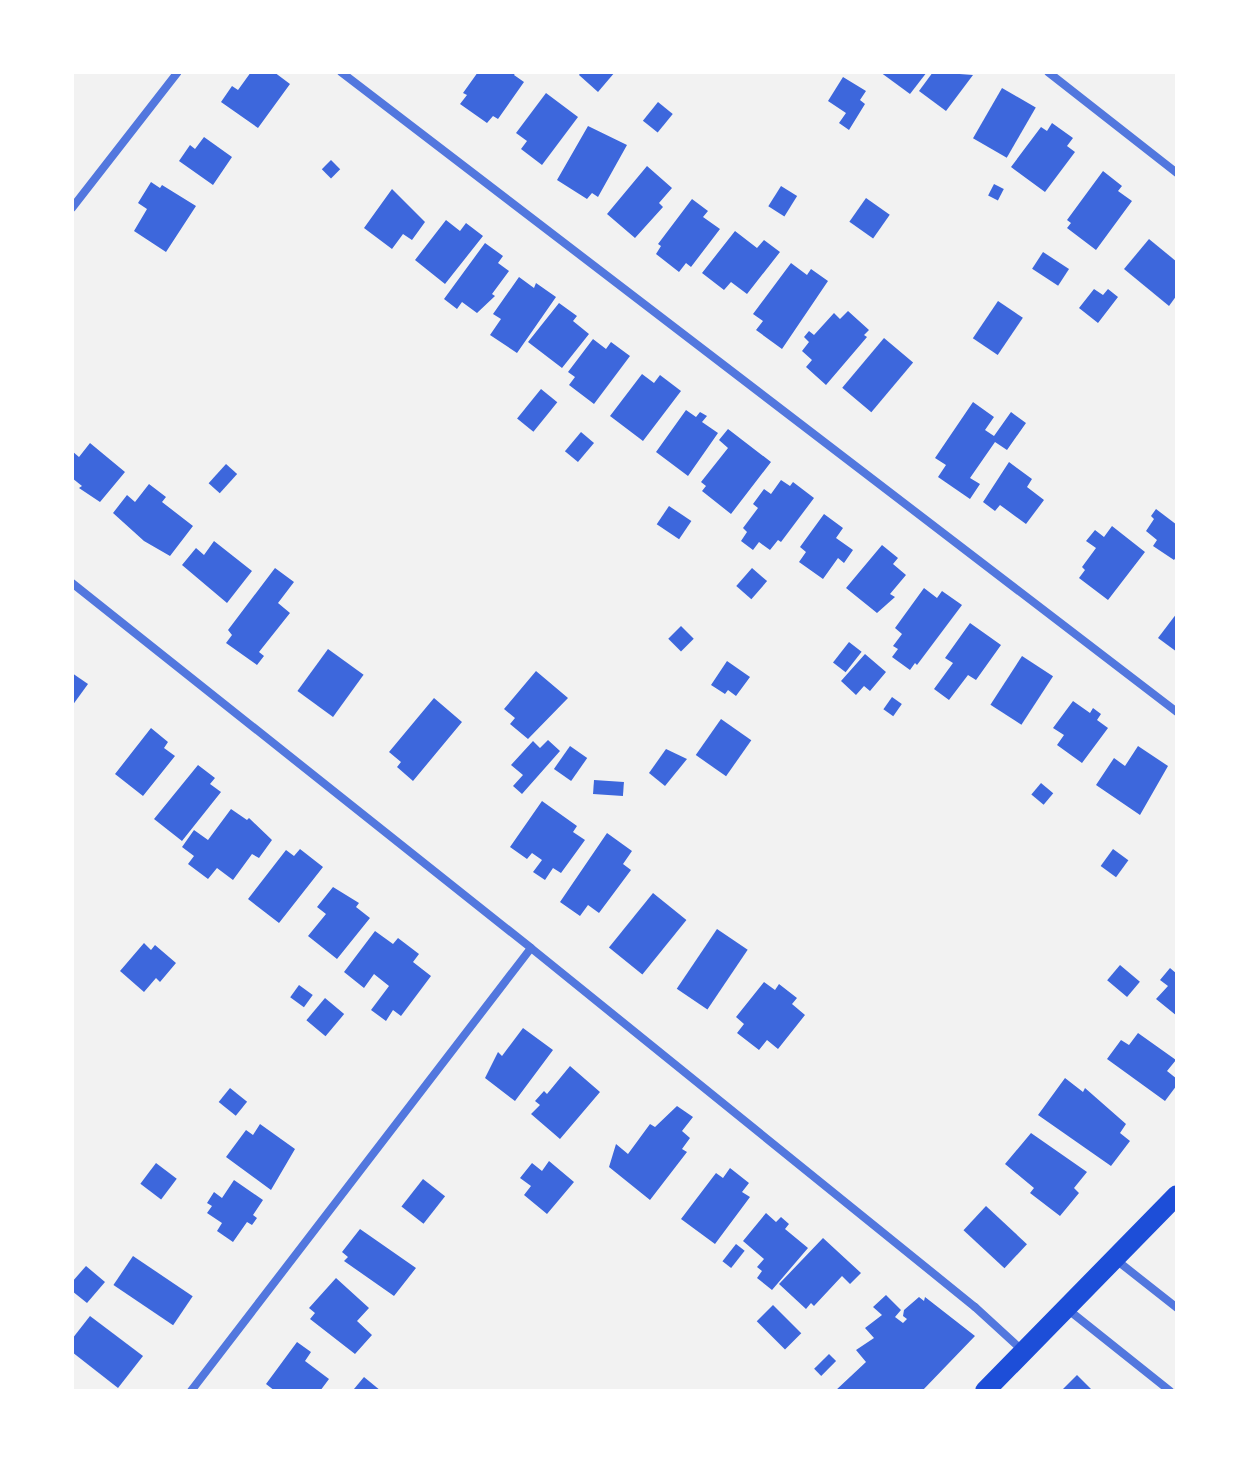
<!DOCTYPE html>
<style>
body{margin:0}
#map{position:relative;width:1249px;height:1463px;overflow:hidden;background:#f2f2f2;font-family:Inter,sans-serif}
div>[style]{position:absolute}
.building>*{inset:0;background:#3d67dc;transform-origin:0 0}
.minor>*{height:8px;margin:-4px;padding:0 4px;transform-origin:4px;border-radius:4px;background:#5277de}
.primary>*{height:20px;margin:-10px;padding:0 10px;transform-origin:10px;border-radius:10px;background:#1d4ed8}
span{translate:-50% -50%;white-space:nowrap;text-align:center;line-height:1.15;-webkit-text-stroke:8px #fff;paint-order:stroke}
.frame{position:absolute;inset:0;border:74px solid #fff;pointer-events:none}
</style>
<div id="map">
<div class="building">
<div style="clip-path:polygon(251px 72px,274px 72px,290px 84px,258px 128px,221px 102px,232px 86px,238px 90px)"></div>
<div style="clip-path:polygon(478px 72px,516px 72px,514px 75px,524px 82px,498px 119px,493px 116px,487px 123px,460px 104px,467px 95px,463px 93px)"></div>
<div style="clip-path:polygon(581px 72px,615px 72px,598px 92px,579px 75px)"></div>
<div style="clip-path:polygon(880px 72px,927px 72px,910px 94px)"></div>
<div style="clip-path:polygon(933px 72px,973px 75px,946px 111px,919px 91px)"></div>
<div style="clip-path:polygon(843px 77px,866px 91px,860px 100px,865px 104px,849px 130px,839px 123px,846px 113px,828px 101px)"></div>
<div style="left:1002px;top:88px;width:39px;height:58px;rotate:30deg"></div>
<div style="clip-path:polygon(546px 93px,578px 117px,542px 165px,521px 149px,527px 141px,516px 133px)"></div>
<div style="left:658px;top:102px;width:19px;height:24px;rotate:39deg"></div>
<div style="clip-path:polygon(1052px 123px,1073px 138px,1067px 146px,1075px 152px,1045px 192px,1011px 167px,1041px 127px,1047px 131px)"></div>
<div style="clip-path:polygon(588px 126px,627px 145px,598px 197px,592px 193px,587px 199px,557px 180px)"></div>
<div style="clip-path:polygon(204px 137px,232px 157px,213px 185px,179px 161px,190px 145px,195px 149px)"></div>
<div style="left:331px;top:160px;width:13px;height:13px;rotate:45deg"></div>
<div style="clip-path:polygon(647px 166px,672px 188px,659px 203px,663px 207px,635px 238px,607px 214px)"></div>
<div style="clip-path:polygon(1103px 171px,1122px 186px,1118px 191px,1132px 201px,1096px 250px,1067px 228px,1071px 223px,1067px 220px)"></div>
<div style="clip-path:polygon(151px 182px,160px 188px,162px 185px,196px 206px,166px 252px,134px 231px,147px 209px,138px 203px)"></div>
<div style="left:994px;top:184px;width:11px;height:13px;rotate:27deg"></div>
<div style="left:781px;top:186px;width:19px;height:24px;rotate:32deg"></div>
<div style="clip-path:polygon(392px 189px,425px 222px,412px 240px,403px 234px,392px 249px,364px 228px)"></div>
<div style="left:866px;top:198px;width:29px;height:29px;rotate:35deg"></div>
<div style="clip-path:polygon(692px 199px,708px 211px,703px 217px,720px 229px,691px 267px,686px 263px,679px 272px,656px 254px,661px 246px,658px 244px)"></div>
<div style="clip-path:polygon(446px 220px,460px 231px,466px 223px,483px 236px,445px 284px,415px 260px)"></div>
<div style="clip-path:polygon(735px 231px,757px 248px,764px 240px,780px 252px,747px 294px,731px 282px,724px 290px,702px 273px)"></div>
<div style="clip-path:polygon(1149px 239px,1177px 262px,1177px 295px,1169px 306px,1124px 269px)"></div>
<div style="clip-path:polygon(485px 243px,503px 256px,498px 263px,509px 271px,492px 294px,495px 296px,477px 313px,462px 302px,457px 309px,444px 299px)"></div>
<div style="left:1043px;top:252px;width:31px;height:20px;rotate:33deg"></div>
<div style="clip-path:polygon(791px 263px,807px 275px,811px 269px,828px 281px,782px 349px,756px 330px,763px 321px,753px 314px)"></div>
<div style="clip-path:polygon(519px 277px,534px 288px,536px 283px,556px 297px,517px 353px,490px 335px,501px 319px,493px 314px)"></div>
<div style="clip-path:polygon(1094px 289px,1103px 295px,1108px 289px,1118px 297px,1098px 323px,1079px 308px)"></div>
<div style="left:998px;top:301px;width:30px;height:45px;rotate:34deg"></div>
<div style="clip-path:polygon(559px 303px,577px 316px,573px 321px,589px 334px,562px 368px,528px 342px)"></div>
<div style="clip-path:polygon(848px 311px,869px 330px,864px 335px,867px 337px,826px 385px,806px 367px,812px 360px,802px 351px,809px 342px,804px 337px,809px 331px,814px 335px,834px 313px,840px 319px)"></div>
<div style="left:884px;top:338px;width:38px;height:65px;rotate:40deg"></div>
<div style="clip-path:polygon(593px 339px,606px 349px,611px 342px,630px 356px,594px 404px,569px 385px,575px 377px,568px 372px)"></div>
<div style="clip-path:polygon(642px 374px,654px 383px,660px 375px,681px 391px,643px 441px,610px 416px)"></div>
<div style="left:541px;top:389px;width:21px;height:38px;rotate:39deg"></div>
<div style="clip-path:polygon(973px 402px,994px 417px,985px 430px,994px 436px,1011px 412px,1026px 423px,1007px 450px,995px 442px,970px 478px,980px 484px,970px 499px,938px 477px,946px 465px,935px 458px)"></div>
<div style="clip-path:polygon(686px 410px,696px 417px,700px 412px,707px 416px,702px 422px,718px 433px,688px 476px,656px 452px)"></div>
<div style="clip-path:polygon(728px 429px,771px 462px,731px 514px,702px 491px,706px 486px,701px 482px,728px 448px,719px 440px)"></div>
<div style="left:581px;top:432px;width:17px;height:25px;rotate:40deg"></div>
<div style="clip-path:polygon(90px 443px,125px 472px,100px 502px,79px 488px,82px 486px,72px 478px,72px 451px,79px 457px)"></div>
<div style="clip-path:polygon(1009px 462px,1032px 479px,1027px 487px,1044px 500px,1026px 524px,1000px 505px,995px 511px,983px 502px)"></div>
<div style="left:226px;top:464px;width:15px;height:26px;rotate:42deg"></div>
<div style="clip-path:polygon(781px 480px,790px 486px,793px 482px,814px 498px,781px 542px,778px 540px,770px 550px,759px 542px,753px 550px,741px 541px,747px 532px,743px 528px,758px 508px,753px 504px,764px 489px,771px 494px)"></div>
<div style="clip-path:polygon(149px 484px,166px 497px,162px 502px,193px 526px,170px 556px,144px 541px,113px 513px,127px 495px,135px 502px)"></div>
<div style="left:669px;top:506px;width:27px;height:22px;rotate:34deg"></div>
<div style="clip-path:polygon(1156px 509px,1177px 525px,1177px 556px,1174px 560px,1153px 546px,1157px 540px,1146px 531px,1154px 519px,1151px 516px)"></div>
<div style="clip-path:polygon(824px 514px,843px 528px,836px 538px,853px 550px,844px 563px,838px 558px,823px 579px,799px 562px,806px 552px,800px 547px)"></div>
<div style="clip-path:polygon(1112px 526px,1145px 552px,1108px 600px,1079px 578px,1085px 570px,1082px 567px,1096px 548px,1086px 541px,1095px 530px,1104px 537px)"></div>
<div style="clip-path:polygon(214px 541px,252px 571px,227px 603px,182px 565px,196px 548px,204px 555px)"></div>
<div style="clip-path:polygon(882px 545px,898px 558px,893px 564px,906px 575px,890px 594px,895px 597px,877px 613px,846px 588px)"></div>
<div style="clip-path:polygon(275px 568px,294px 582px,278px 603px,290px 613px,259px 652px,264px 656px,257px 665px,226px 643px,232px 635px,228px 630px)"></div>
<div style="left:752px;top:568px;width:20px;height:24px;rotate:41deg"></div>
<div style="clip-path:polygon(924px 588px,937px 598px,942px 591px,962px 605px,917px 665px,915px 663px,910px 670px,892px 657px,898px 649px,893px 646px,902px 634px,895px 628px)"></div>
<div style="clip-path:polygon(1177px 613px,1177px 652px,1158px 638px)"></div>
<div style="clip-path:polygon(970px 623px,1001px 645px,976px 680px,968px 675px,949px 700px,934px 689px,953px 663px,945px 658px)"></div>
<div style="left:681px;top:626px;width:18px;height:18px;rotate:45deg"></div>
<div style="left:849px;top:642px;width:16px;height:26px;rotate:38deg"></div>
<div style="left:328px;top:649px;width:44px;height:52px;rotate:36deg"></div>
<div style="clip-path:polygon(865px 654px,886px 672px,870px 691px,864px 686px,856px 695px,841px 681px)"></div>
<div style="left:1022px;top:656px;width:37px;height:58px;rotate:33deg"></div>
<div style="clip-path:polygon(727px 661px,750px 677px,736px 696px,728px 690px,725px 694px,711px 685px)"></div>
<div style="clip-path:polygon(536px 671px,568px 698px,528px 739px,510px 724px,515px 718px,504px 709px)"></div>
<div style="clip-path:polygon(72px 673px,88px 684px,72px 706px)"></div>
<div style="left:892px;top:697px;width:12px;height:15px;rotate:35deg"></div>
<div style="clip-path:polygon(434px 698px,462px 722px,413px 781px,397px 767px,401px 762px,389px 752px)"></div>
<div style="clip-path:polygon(1073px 701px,1090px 713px,1093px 708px,1101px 714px,1097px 720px,1108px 728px,1082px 763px,1057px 745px,1064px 735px,1053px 728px)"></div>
<div style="left:721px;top:719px;width:37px;height:44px;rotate:35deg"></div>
<div style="clip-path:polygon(151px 728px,168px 742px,164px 748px,175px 756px,143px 796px,115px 774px)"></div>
<div style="clip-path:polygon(548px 740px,560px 751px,522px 794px,513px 786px,523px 775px,511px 765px,533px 741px,540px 748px)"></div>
<div style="left:570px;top:746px;width:21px;height:28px;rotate:35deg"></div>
<div style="clip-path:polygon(1138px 746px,1168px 766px,1140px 815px,1096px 785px,1114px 758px,1125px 766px)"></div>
<div style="clip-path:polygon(666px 749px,687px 759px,665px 786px,649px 773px)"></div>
<div style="clip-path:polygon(198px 765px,215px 778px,210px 784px,221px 792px,182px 841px,154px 819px)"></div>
<div style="left:594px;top:780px;width:30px;height:14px;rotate:4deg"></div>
<div style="left:1041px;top:783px;width:16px;height:15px;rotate:40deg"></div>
<div style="clip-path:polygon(542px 801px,577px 826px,573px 832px,585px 840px,561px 873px,553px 868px,545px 880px,533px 872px,542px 860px,532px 853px,527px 859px,510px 847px)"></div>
<div style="clip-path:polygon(231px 809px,247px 820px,249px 818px,272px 840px,259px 858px,252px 854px,233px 880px,217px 868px,208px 879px,188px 864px,194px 856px,182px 847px,194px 830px,208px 840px)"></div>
<div style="clip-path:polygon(607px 833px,632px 851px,623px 864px,631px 870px,599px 913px,588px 905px,580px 916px,560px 902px)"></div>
<div style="clip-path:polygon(300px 849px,323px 867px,279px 923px,248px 899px,286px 850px,294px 856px)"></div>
<div style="left:1113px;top:849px;width:19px;height:21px;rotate:36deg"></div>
<div style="clip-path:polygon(333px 887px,359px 903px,356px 907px,370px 918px,337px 959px,308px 936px,326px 914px,317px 907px)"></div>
<div style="left:653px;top:893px;width:43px;height:70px;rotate:39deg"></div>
<div style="left:717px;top:929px;width:37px;height:72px;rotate:34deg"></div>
<div style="clip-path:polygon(375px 931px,393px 944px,398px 938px,419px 954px,413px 962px,431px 976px,401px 1016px,393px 1010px,386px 1021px,371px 1010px,389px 986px,374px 974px,364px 988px,344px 972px)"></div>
<div style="clip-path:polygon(144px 943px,151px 950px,155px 945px,176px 963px,160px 982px,156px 978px,144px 992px,120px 971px)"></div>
<div style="left:1120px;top:965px;width:26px;height:20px;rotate:40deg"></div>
<div style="clip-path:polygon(1170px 968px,1177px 974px,1177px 1016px,1156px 999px,1168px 986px,1160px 980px)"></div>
<div style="clip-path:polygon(764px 982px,775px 990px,779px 984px,797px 998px,792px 1004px,805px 1015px,778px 1049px,767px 1040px,759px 1050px,737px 1033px,744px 1024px,736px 1017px)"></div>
<div style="left:299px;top:985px;width:17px;height:15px;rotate:36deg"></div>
<div style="left:325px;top:998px;width:25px;height:29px;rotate:40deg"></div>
<div style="clip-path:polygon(523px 1028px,553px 1050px,515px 1101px,485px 1078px,498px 1052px,502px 1056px)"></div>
<div style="clip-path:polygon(1138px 1033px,1176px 1060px,1167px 1071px,1177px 1079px,1177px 1085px,1165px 1101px,1107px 1059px,1121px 1040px,1129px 1045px)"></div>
<div style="clip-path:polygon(570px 1066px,600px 1092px,560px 1139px,531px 1114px,540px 1105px,535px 1101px,544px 1091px,547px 1094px)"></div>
<div style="clip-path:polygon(1065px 1078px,1083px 1092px,1085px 1088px,1126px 1124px,1120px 1133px,1130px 1141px,1111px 1166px,1038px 1115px)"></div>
<div style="left:230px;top:1088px;width:22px;height:18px;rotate:39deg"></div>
<div style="clip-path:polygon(677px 1106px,693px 1117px,682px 1131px,690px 1138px,682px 1149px,687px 1152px,650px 1200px,609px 1167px,616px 1144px,628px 1154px,650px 1124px,655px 1127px)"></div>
<div style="clip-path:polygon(260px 1124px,295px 1149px,271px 1190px,226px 1157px,246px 1130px,253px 1135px)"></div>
<div style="clip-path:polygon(1031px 1133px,1087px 1172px,1074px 1188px,1079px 1193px,1060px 1216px,1030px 1193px,1034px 1188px,1005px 1164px)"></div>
<div style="clip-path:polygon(549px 1161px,574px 1182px,547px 1214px,524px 1195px,531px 1186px,520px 1178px,532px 1163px,542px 1171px)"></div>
<div style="left:156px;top:1163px;width:26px;height:26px;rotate:37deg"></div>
<div style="clip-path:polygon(730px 1168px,749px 1183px,742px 1192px,750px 1197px,715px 1244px,681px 1219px,716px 1173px,723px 1178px)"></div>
<div style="left:423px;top:1179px;width:28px;height:35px;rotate:38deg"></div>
<div style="clip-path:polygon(234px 1180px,263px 1200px,253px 1215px,257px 1218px,252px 1225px,247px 1222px,233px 1242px,217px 1231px,222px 1223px,207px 1213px,212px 1206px,207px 1203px,214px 1192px,222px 1198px)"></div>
<div style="left:986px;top:1206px;width:56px;height:33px;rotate:43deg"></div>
<div style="clip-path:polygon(766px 1213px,776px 1222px,781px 1217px,789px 1224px,785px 1229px,808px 1248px,772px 1290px,757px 1278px,762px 1271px,757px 1267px,764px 1259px,743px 1241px)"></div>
<div style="clip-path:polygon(360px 1229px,416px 1268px,394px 1296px,344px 1261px,348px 1257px,342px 1252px)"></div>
<div style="clip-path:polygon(823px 1238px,861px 1273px,850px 1284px,842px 1276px,814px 1306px,811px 1303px,806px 1309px,779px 1284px)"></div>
<div style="left:736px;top:1244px;width:11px;height:22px;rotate:38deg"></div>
<div style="left:133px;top:1256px;width:72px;height:35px;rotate:34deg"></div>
<div style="clip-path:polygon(86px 1266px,105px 1282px,87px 1303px,72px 1291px,72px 1282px)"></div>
<div style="clip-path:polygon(336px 1278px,369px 1308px,357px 1321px,372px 1335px,355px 1354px,310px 1319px,315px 1313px,309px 1308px)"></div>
<div style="clip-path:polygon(886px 1295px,901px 1310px,895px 1317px,903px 1323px,907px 1319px,903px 1316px,904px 1310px,919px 1297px,924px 1301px,925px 1297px,975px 1336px,922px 1391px,835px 1391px,866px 1362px,856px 1350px,874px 1338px,865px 1328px,882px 1315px,873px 1307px)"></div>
<div style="left:773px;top:1305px;width:40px;height:23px;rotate:45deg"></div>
<div style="clip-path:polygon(90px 1316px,143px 1356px,118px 1388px,72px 1352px,72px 1339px)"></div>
<div style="clip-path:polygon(297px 1342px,311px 1352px,305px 1361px,329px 1379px,320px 1391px,275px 1391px,266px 1384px)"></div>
<div style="left:829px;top:1354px;width:10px;height:21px;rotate:45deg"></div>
<div style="clip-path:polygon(1077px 1375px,1093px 1391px,1061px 1391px)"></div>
<div style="clip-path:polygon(364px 1377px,381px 1391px,354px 1389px)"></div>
</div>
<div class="minor">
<div style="left:341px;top:72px;width:1053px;rotate:37.44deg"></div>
<div style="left:1048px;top:72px;width:164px;rotate:38.1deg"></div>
<div style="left:72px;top:208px;width:172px;rotate:-52.1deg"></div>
<div style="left:72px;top:583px;width:586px;rotate:38.49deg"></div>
<div style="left:531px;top:948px;width:571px;rotate:38.96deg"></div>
<div style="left:975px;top:1307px;width:65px;rotate:42.5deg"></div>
<div style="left:1115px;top:1259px;width:79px;rotate:38.3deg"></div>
<div style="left:1066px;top:1308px;width:133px;rotate:38.6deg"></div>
<div style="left:191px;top:1391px;width:558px;rotate:-52.49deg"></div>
</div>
<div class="primary">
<div style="left:985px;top:1391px;width:274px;rotate:-45.6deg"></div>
</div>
<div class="frame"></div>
</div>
